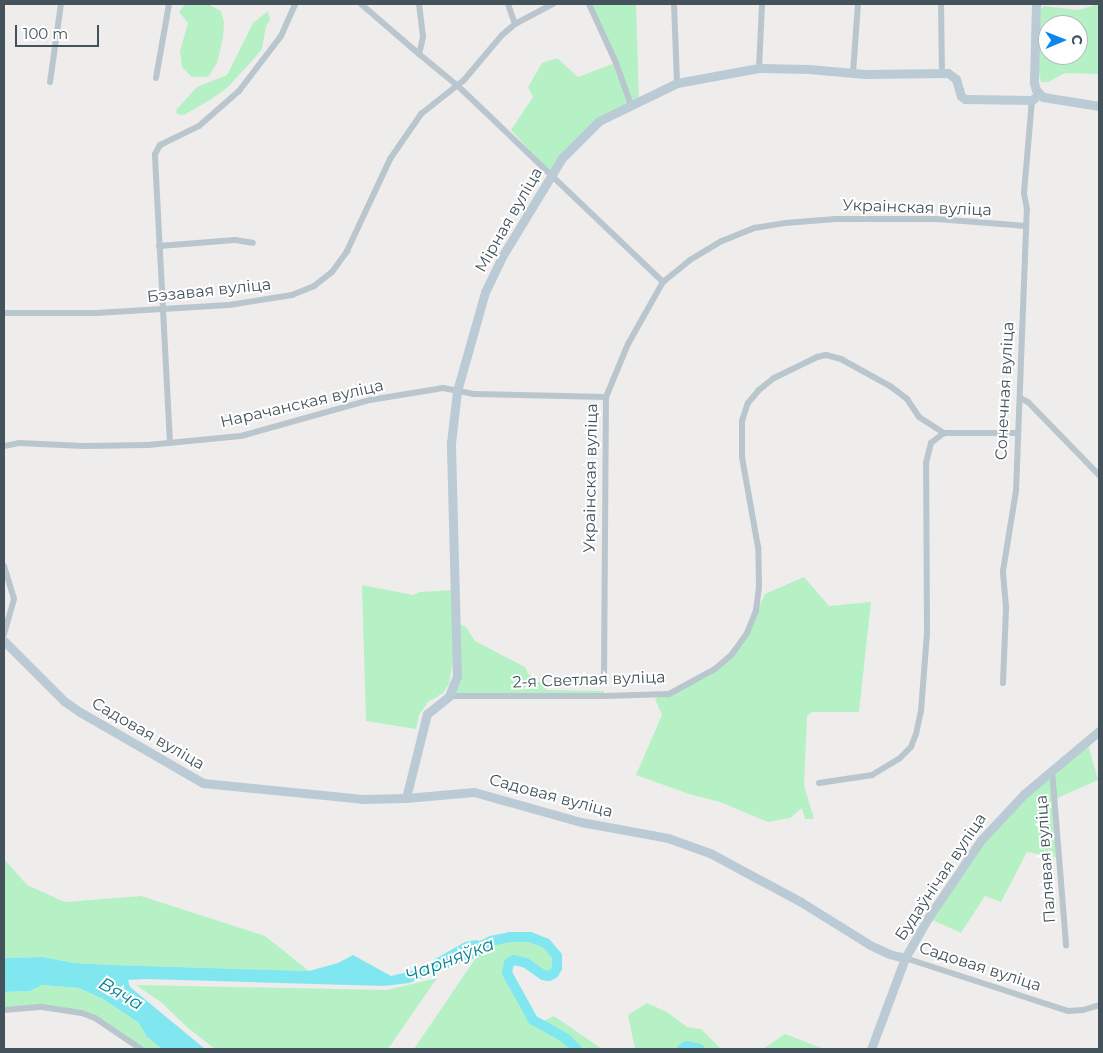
<!DOCTYPE html>
<meta charset="utf-8">
<style>
body{margin:0}
#map{position:relative;width:1103px;height:1053px;overflow:hidden;background:#efecec;font-family:Montserrat,sans-serif}
div>[style]{position:absolute}
.green>*{inset:0;background:#b6f1c6}
.water>*{inset:0;background:#80e7f1}
.river>*{height:10px;margin:-5px;padding:0 5px;transform-origin:5px;border-radius:5px;background:#80e7f1}
.street>*{height:6px;margin:-3px;padding:0 3px;transform-origin:3px;border-radius:3px;background:#b9c6cd}
.secondary>*{height:9px;margin:-4.5px;padding:0 4.5px;transform-origin:4.5px;border-radius:4.5px;background:#bbcbd5}
span{translate:-50% -50%;white-space:nowrap;text-align:center;line-height:1.15;-webkit-text-stroke:4px #fff;paint-order:stroke}
.street-label{font-size:16px;color:#43525b}
.water-label{font-size:18px;color:#05838f;font-style:italic}
.frame{position:absolute;inset:0;border:5px solid #43525b;pointer-events:none}
.north{position:absolute;left:1038px;top:15px;width:50px;height:50px;box-sizing:border-box;background:#fff;border:1px solid #b4babd;border-radius:50%;rotate:89deg;font-size:14px;font-weight:700;line-height:20px;text-align:center;color:#43525b}
.north::after{content:'';display:block;margin:auto;width:18px;height:22px;background:#0c86e9;clip-path:polygon(50% 0,100% 100%,50% 72%,0 100%)}
.scale{position:absolute;left:15px;top:25px;width:84px;height:22px;box-sizing:border-box;border:2px solid #43525b;border-top:0;padding-left:6px;font-size:15px;line-height:18px;white-space:nowrap;color:#43525b;-webkit-text-stroke:4px #fff;paint-order:stroke}
</style>
<div id="map">
<div class="green">
<div style="clip-path:polygon(185px 4px,208px 4px,221px 11px,224px 23px,223px 38px,217px 63px,208px 77px,192px 77px,182px 67px,180px 51px,188px 23px,179px 12px)"></div>
<div style="clip-path:polygon(589px 4px,636px 4px,639px 102px,599px 121px,552px 175px,511px 130px,533px 97px,528px 87px,542px 63px,557px 58px,578px 77px,615px 63px)"></div>
<div style="clip-path:polygon(evenodd,1099px 4px,1099px 74px,1065px 73px,1048px 82px,1041px 82px,1037px 63px,1041px 9px,1044px 6px,1078px 10px,1099px 4px,1048px 25px,1078px 25px,1078px 55px,1048px 55px,1048px 25px)"></div>
<div style="clip-path:polygon(268px 11px,270px 20px,266px 26px,262px 49px,252px 61px,227px 88px,210px 100px,184px 115px,177px 114px,176px 110px,197px 87px,227px 75px,253px 23px)"></div>
<div style="clip-path:polygon(804px 577px,829px 606px,871px 602px,859px 712px,812px 712px,807px 716px,804px 785px,814px 819px,805px 819px,802px 808px,790px 818px,768px 822px,720px 802px,689px 794px,636px 775px,662px 715px,655px 699px,715px 669px,747px 633px,765px 594px)"></div>
<div style="clip-path:polygon(362px 585px,413px 595px,420px 592px,452px 590px,453px 662px,449px 684px,443px 693px,428px 702px,419px 715px,416px 729px,366px 721px)"></div>
<div style="clip-path:polygon(457px 623px,466px 627px,475px 641px,525px 667px,528px 674px,542px 683px,546px 690px,604px 691px,604px 696px,449px 696px,453px 690px)"></div>
<div style="clip-path:polygon(1087px 741px,1098px 780px,1055px 799px,1060px 858px,1027px 852px,1001px 902px,985px 896px,961px 933px,928px 918px,994px 823px)"></div>
<div style="clip-path:polygon(4px 859px,27px 885px,65px 902px,141px 896px,265px 936px,309px 971px,113px 965px,74px 963px,43px 957px,4px 958px)"></div>
<div style="clip-path:polygon(521px 936px,546px 943px,554px 950px,558px 962px,557px 968px,549px 976px,538px 973px,520px 960px,509px 963px,507px 973px,508px 977px,519px 993px,528px 1014px,537px 1024px,554px 1016px,602px 1049px,414px 1049px,475px 959px,480px 956px,485px 948px,484px 944px,500px 939px)"></div>
<div style="clip-path:polygon(437px 978px,388px 1049px,215px 1049px,188px 1028px,162px 1003px,136px 985px,387px 990px)"></div>
<div style="clip-path:polygon(42px 985px,79px 988px,103px 999px,139px 1023px,147px 1037px,162px 1049px,141px 1049px,95px 1018px,66px 1009px,4px 1011px,4px 992px,30px 991px)"></div>
<div style="clip-path:polygon(647px 1003px,667px 1012px,687px 1027px,701px 1029px,721px 1049px,635px 1049px,628px 1015px)"></div>
<div style="clip-path:polygon(785px 1034px,824px 1049px,825px 1049px,763px 1049px)"></div>
</div>
<div class="water">
<div style="clip-path:polygon(477px 940px,484px 944px,485px 948px,480px 956px,409px 983px,384px 986px,147px 979px,128px 980px,130px 987px,205px 1049px,162px 1049px,147px 1037px,139px 1023px,103px 999px,79px 988px,42px 985px,30px 991px,4px 992px,4px 958px,43px 957px,74px 963px,113px 965px,309px 971px,338px 963px,353px 955px,391px 976px,416px 970px,465px 942px)"></div>
</div>
<div class="river">
<div style="left:472px;top:950px;width:21px;rotate:-25deg"></div>
<div style="left:491px;top:941px;width:19px;rotate:-12deg"></div>
<div style="left:510px;top:937px;width:20px"></div>
<div style="left:530px;top:937px;width:17px;rotate:21deg"></div>
<div style="left:546px;top:943px;width:17px;rotate:50deg"></div>
<div style="left:557px;top:956px;width:12px;rotate:90deg"></div>
<div style="left:557px;top:968px;width:6px;rotate:121deg"></div>
<div style="left:554px;top:973px;width:6px;rotate:149deg"></div>
<div style="left:549px;top:976px;width:6px;rotate:-171deg"></div>
<div style="left:543px;top:975px;width:21px;rotate:-145deg"></div>
<div style="left:526px;top:963px;width:12px;rotate:-166deg"></div>
<div style="left:514px;top:960px;width:6px;rotate:149deg"></div>
<div style="left:509px;top:963px;width:10px;rotate:101deg"></div>
<div style="left:507px;top:973px;width:54px;rotate:61deg"></div>
<div style="left:533px;top:1020px;width:37px;rotate:29deg"></div>
<div style="left:565px;top:1038px;width:16px;rotate:43deg"></div>
<div style="left:682px;top:1049px;width:6px;rotate:-31deg"></div>
<div style="left:687px;top:1046px;width:13px;rotate:13deg"></div>
</div>
<div class="street">
<div style="left:361px;top:4px;width:77px;rotate:40.8deg"></div>
<div style="left:419px;top:4px;width:33px;rotate:83deg"></div>
<div style="left:423px;top:37px;width:17px;rotate:103deg"></div>
<div style="left:419px;top:54px;width:50px;rotate:39.4deg"></div>
<div style="left:458px;top:86px;width:284px;rotate:43.7deg"></div>
<div style="left:508px;top:4px;width:21px;rotate:71deg"></div>
<div style="left:589px;top:4px;width:65px;rotate:65.4deg"></div>
<div style="left:616px;top:63px;width:45px;rotate:70.3deg"></div>
<div style="left:674px;top:4px;width:79px;rotate:87.8deg"></div>
<div style="left:941px;top:4px;width:69px;rotate:89.2deg"></div>
<div style="left:759px;top:68px;width:64px;rotate:-87.3deg"></div>
<div style="left:853px;top:73px;width:69px;rotate:-85.9deg"></div>
<div style="left:156px;top:78px;width:75px;rotate:-80deg"></div>
<div style="left:50px;top:82px;width:79px;rotate:-82deg"></div>
<div style="left:159px;top:246px;width:76px;rotate:-4.5deg"></div>
<div style="left:235px;top:240px;width:18px;rotate:9deg"></div>
<div style="left:4px;top:313px;width:92px"></div>
<div style="left:96px;top:313px;width:133px;rotate:-3.4deg"></div>
<div style="left:229px;top:305px;width:64px;rotate:-9deg"></div>
<div style="left:292px;top:295px;width:24px;rotate:-22deg"></div>
<div style="left:314px;top:286px;width:23px;rotate:-38deg"></div>
<div style="left:332px;top:272px;width:26px;rotate:-54deg"></div>
<div style="left:347px;top:251px;width:102px;rotate:-64.9deg"></div>
<div style="left:390px;top:159px;width:55px;rotate:-55.4deg"></div>
<div style="left:421px;top:114px;width:55px;rotate:-38.3deg"></div>
<div style="left:464px;top:80px;width:59px;rotate:-49.8deg"></div>
<div style="left:502px;top:35px;width:17px;rotate:-40deg"></div>
<div style="left:515px;top:24px;width:43px;rotate:-27.8deg"></div>
<div style="left:1020px;top:398px;width:9px;rotate:27deg"></div>
<div style="left:1028px;top:402px;width:102px;rotate:45.8deg"></div>
<div style="left:170px;top:443px;width:289px;rotate:-93deg"></div>
<div style="left:155px;top:154px;width:10px;rotate:-61deg"></div>
<div style="left:160px;top:145px;width:43px;rotate:-26deg"></div>
<div style="left:199px;top:126px;width:53px;rotate:-41.2deg"></div>
<div style="left:239px;top:91px;width:69px;rotate:-52.6deg"></div>
<div style="left:281px;top:36px;width:35px;rotate:-66deg"></div>
<div style="left:4px;top:446px;width:15px;rotate:-11deg"></div>
<div style="left:19px;top:443px;width:65px;rotate:2.6deg"></div>
<div style="left:84px;top:446px;width:64px;rotate:-0.9deg"></div>
<div style="left:148px;top:445px;width:93px;rotate:-5.5deg"></div>
<div style="left:241px;top:436px;width:134px;rotate:-15.6deg"></div>
<div style="left:370px;top:400px;width:74px;rotate:-9.3deg"></div>
<div style="left:443px;top:388px;width:31px;rotate:11deg"></div>
<div style="left:473px;top:394px;width:133px;rotate:1.3deg"></div>
<div style="left:4px;top:566px;width:34px;rotate:73deg"></div>
<div style="left:14px;top:599px;width:37px;rotate:106deg"></div>
<div style="left:604px;top:679px;width:282px;rotate:-89.6deg"></div>
<div style="left:606px;top:397px;width:57px;rotate:-67.5deg"></div>
<div style="left:628px;top:344px;width:71px;rotate:-60.6deg"></div>
<div style="left:663px;top:282px;width:35px;rotate:-39deg"></div>
<div style="left:690px;top:260px;width:37px;rotate:-31deg"></div>
<div style="left:722px;top:241px;width:35px;rotate:-22deg"></div>
<div style="left:754px;top:228px;width:31px;rotate:-9deg"></div>
<div style="left:785px;top:223px;width:51px;rotate:-4.5deg"></div>
<div style="left:836px;top:219px;width:100px"></div>
<div style="left:936px;top:219px;width:90px;rotate:4.4deg"></div>
<div style="left:1003px;top:683px;width:76px;rotate:-87.7deg"></div>
<div style="left:1006px;top:607px;width:36px;rotate:-95deg"></div>
<div style="left:1003px;top:571px;width:81px;rotate:-80.8deg"></div>
<div style="left:1016px;top:491px;width:282px;rotate:-87.8deg"></div>
<div style="left:1027px;top:209px;width:16px;rotate:-101deg"></div>
<div style="left:1024px;top:193px;width:93px;rotate:-85.1deg"></div>
<div style="left:449px;top:696px;width:155px"></div>
<div style="left:604px;top:696px;width:65px;rotate:-1.8deg"></div>
<div style="left:669px;top:694px;width:52px;rotate:-28.5deg"></div>
<div style="left:715px;top:669px;width:23px;rotate:-41deg"></div>
<div style="left:732px;top:654px;width:26px;rotate:-54deg"></div>
<div style="left:747px;top:633px;width:24px;rotate:-68deg"></div>
<div style="left:756px;top:611px;width:25px;rotate:-83deg"></div>
<div style="left:759px;top:586px;width:39px;rotate:-91deg"></div>
<div style="left:758px;top:547px;width:91px;rotate:-100.1deg"></div>
<div style="left:742px;top:457px;width:36px;rotate:-90deg"></div>
<div style="left:742px;top:421px;width:19px;rotate:-72deg"></div>
<div style="left:748px;top:403px;width:17px;rotate:-50deg"></div>
<div style="left:759px;top:390px;width:19px;rotate:-39deg"></div>
<div style="left:774px;top:378px;width:48px;rotate:-26deg"></div>
<div style="left:817px;top:357px;width:9px;rotate:-13deg"></div>
<div style="left:826px;top:355px;width:16px;rotate:15deg"></div>
<div style="left:841px;top:359px;width:56px;rotate:28.9deg"></div>
<div style="left:890px;top:386px;width:21px;rotate:37deg"></div>
<div style="left:907px;top:399px;width:22px;rotate:56deg"></div>
<div style="left:919px;top:417px;width:30px;rotate:33deg"></div>
<div style="left:944px;top:433px;width:73px"></div>
<div style="left:1052px;top:770px;width:176px;rotate:85.4deg"></div>
<div style="left:819px;top:783px;width:54px;rotate:-8.6deg"></div>
<div style="left:872px;top:775px;width:31px;rotate:-31deg"></div>
<div style="left:899px;top:759px;width:17px;rotate:-45deg"></div>
<div style="left:911px;top:747px;width:14px;rotate:-69deg"></div>
<div style="left:916px;top:734px;width:24px;rotate:-78deg"></div>
<div style="left:921px;top:711px;width:78px;rotate:-85.6deg"></div>
<div style="left:927px;top:633px;width:170px;rotate:-90.3deg"></div>
<div style="left:926px;top:463px;width:21px;rotate:-76deg"></div>
<div style="left:931px;top:443px;width:16px;rotate:-38deg"></div>
<div style="left:905px;top:958px;width:171px;rotate:18deg"></div>
<div style="left:1068px;top:1011px;width:15px;rotate:-4deg"></div>
<div style="left:1083px;top:1010px;width:17px;rotate:-17deg"></div>
<div style="left:4px;top:1010px;width:38px;rotate:-5deg"></div>
<div style="left:42px;top:1007px;width:40px;rotate:8.5deg"></div>
<div style="left:82px;top:1013px;width:14px;rotate:21deg"></div>
<div style="left:95px;top:1018px;width:55px;rotate:34deg"></div>
</div>
<div class="secondary">
<div style="left:1036px;top:4px;width:79px;rotate:91.5deg"></div>
<div style="left:1034px;top:83px;width:7px;rotate:74deg"></div>
<div style="left:1036px;top:90px;width:10px;rotate:45deg"></div>
<div style="left:1043px;top:97px;width:57px;rotate:9.1deg"></div>
<div style="left:4px;top:641px;width:85px;rotate:45deg"></div>
<div style="left:64px;top:701px;width:19px;rotate:35deg"></div>
<div style="left:80px;top:712px;width:142px;rotate:30deg"></div>
<div style="left:203px;top:783px;width:160px;rotate:5.7deg"></div>
<div style="left:362px;top:799px;width:44px;rotate:-1.3deg"></div>
<div style="left:406px;top:798px;width:68px;rotate:-5deg"></div>
<div style="left:474px;top:792px;width:111px;rotate:15.7deg"></div>
<div style="left:581px;top:822px;width:88px;rotate:10.4deg"></div>
<div style="left:668px;top:838px;width:45px;rotate:19.7deg"></div>
<div style="left:710px;top:853px;width:103px;rotate:28.3deg"></div>
<div style="left:801px;top:902px;width:81px;rotate:31.9deg"></div>
<div style="left:870px;top:945px;width:21px;rotate:25deg"></div>
<div style="left:889px;top:954px;width:16px;rotate:14deg"></div>
<div style="left:406px;top:798px;width:87px;rotate:-76deg"></div>
<div style="left:427px;top:714px;width:28px;rotate:-39deg"></div>
<div style="left:449px;top:696px;width:22px;rotate:-68deg"></div>
<div style="left:457px;top:676px;width:233px;rotate:-91.5deg"></div>
<div style="left:451px;top:443px;width:52px;rotate:-83.4deg"></div>
<div style="left:457px;top:391px;width:103px;rotate:-74.2deg"></div>
<div style="left:485px;top:292px;width:41px;rotate:-64.1deg"></div>
<div style="left:503px;top:255px;width:114px;rotate:-58.7deg"></div>
<div style="left:562px;top:158px;width:52px;rotate:-45deg"></div>
<div style="left:599px;top:121px;width:87px;rotate:-26deg"></div>
<div style="left:677px;top:83px;width:83px;rotate:-10.4deg"></div>
<div style="left:759px;top:68px;width:50px;rotate:1.1deg"></div>
<div style="left:809px;top:69px;width:56px;rotate:5.1deg"></div>
<div style="left:865px;top:74px;width:83px;rotate:-0.7deg"></div>
<div style="left:948px;top:73px;width:10px;rotate:37deg"></div>
<div style="left:956px;top:79px;width:18px;rotate:74deg"></div>
<div style="left:961px;top:96px;width:5px;rotate:37deg"></div>
<div style="left:965px;top:99px;width:67px;rotate:0.9deg"></div>
<div style="left:1032px;top:100px;width:9px;rotate:-41deg"></div>
<div style="left:871px;top:1049px;width:97px;rotate:-69.5deg"></div>
<div style="left:905px;top:958px;width:46px;rotate:-60.1deg"></div>
<div style="left:928px;top:918px;width:94px;rotate:-55.8deg"></div>
<div style="left:981px;top:840px;width:63px;rotate:-46.9deg"></div>
<div style="left:1024px;top:794px;width:98px;rotate:-40deg"></div>
</div>
<div class="street-label">
<span style="left:917px;top:208px;rotate:2deg">Украінская вуліца</span>
<span style="left:509px;top:220px;rotate:-60deg">Мірная вуліца</span>
<span style="left:209px;top:291px;rotate:-6deg">Бэзавая вуліца</span>
<span style="left:1005px;top:391px;rotate:-87deg">Сонечная вуліца</span>
<span style="left:302px;top:404px;rotate:-13deg">Нарачанская вуліца</span>
<span style="left:591px;top:478px;rotate:-89deg">Украінская вуліца</span>
<span style="left:589px;top:680px;rotate:-2deg">2-я Светлая вуліца</span>
<span style="left:148px;top:734px;rotate:30deg">Садовая вуліца</span>
<span style="left:551px;top:796px;rotate:15deg">Садовая вуліца</span>
<span style="left:1046px;top:859px;rotate:-94deg">Палявая вуліца</span>
<span style="left:941px;top:877px;rotate:-56deg">Будаўнічая вуліца</span>
<span style="left:980px;top:967px;rotate:18deg">Садовая вуліца</span>
</div>
<div class="water-label">
<span style="left:450px;top:960px;rotate:-21deg">Чарняўка</span>
<span style="left:121px;top:994px;rotate:30deg">Вяча</span>
</div>
<div class="frame"></div>
<div class="north">С</div>
<div class="scale">100 m</div>
</div>
